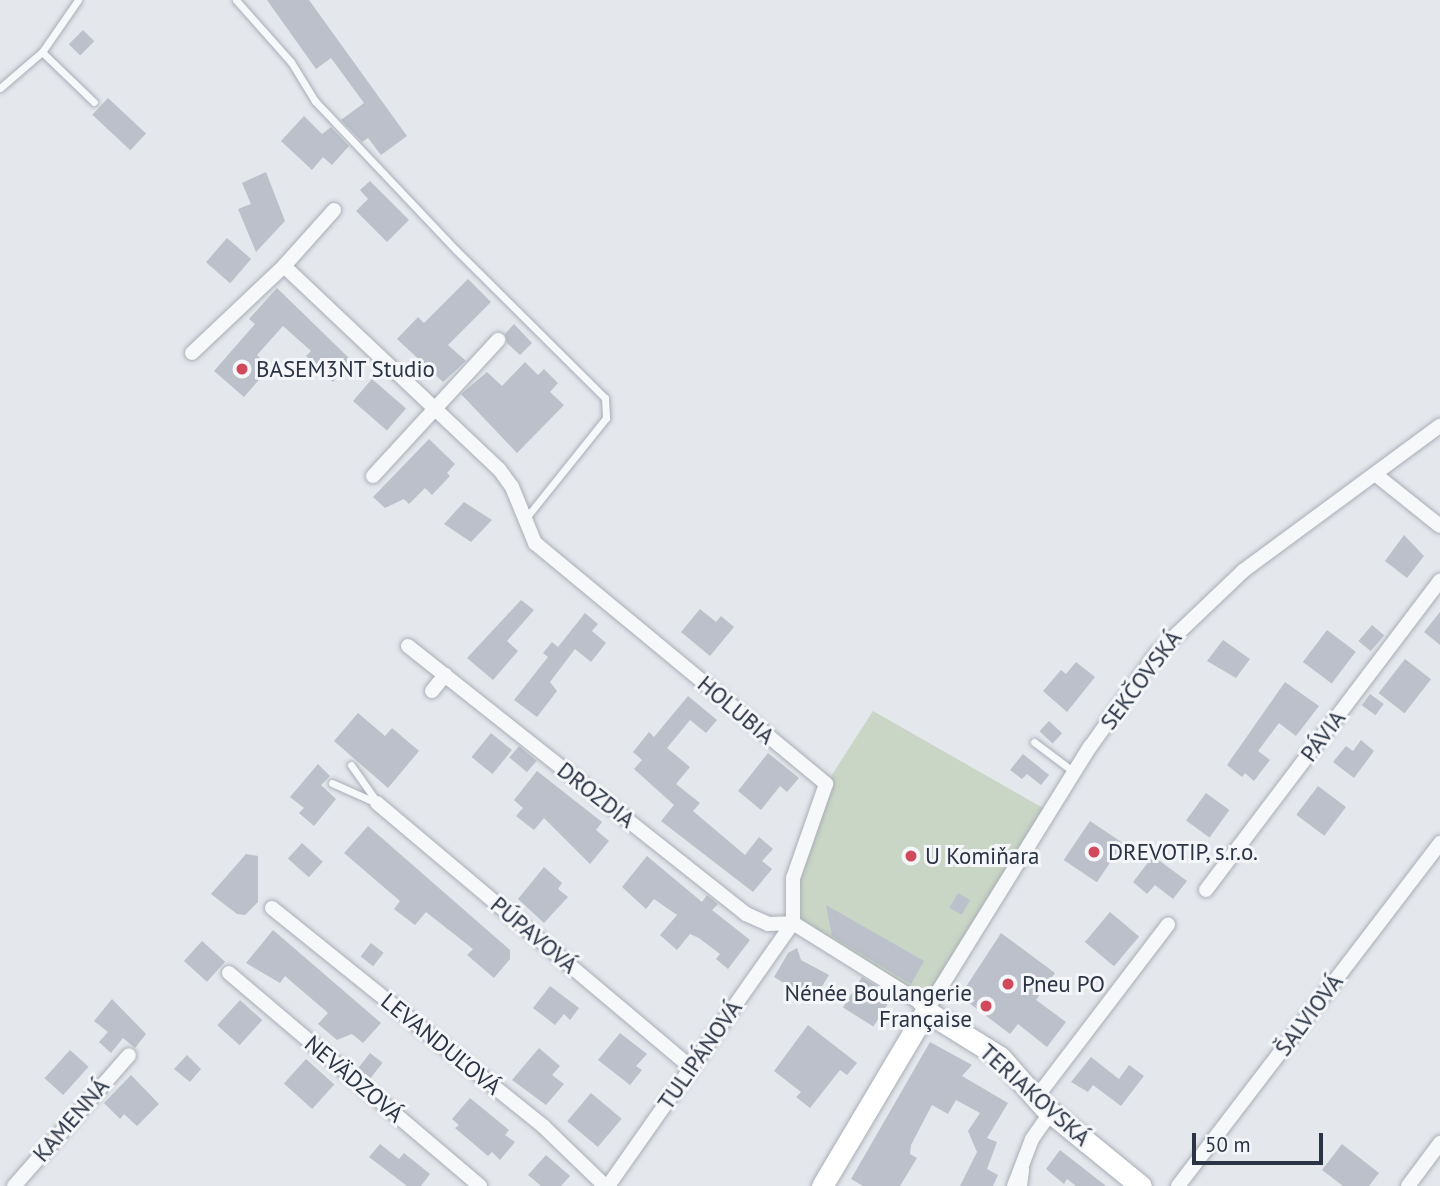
<!DOCTYPE html>
<meta charset="utf-8">
<style>
body{margin:0}
#map{position:relative;width:1440px;height:1186px;overflow:hidden;background:#e4e7ec;font-family:"PT Sans",sans-serif}
div>[style]{position:absolute}
.green>*{inset:0;background:#c9d6c5}
.building>*{inset:0;background:#bbc0ca;transform-origin:0 0}
.roads{filter:drop-shadow(0 0 2px #a9aeb7) drop-shadow(0 0 2px #a9aeb7)}
.lane>*{height:7px;margin:-3.5px;padding:0 3.5px;transform-origin:3.5px;border-radius:3.5px;background:#f7f8fa}
.street>*{height:14px;margin:-7px;padding:0 7px;transform-origin:7px;border-radius:7px;background:#f7f8fa}
.secondary>*{height:21px;margin:-10.5px;padding:0 10.5px;transform-origin:10.5px;border-radius:10.5px;background:#fff}
.dots>*{width:19px;height:19px;translate:-50% -50%;box-sizing:border-box;border:4px solid #f4f6f9;border-radius:50%}
span{translate:-50% -50%;white-space:nowrap;text-align:center;line-height:1.15;-webkit-text-stroke:6px #f4f6f9;paint-order:stroke}
.poi-label{font-size:23px;color:#2b3445}
.left{translate:0 -50%;text-align:left}
.right{translate:-100% -50%;text-align:right}
.street-label{font-size:23px;color:#2b3445}
.scale{position:absolute;left:1192px;top:1133px;width:131px;height:32px;box-sizing:border-box;border:4px solid #2b3445;border-top:0;padding-left:9px;font-size:21px;line-height:24px;white-space:nowrap;color:#2b3445;-webkit-text-stroke:5px #f4f6f9;paint-order:stroke}
</style>
<div id="map">
<div class="green">
<div style="clip-path:polygon(873px 711px,1050px 812px,926px 1011px,793px 923px,793px 878px,826px 784px)"></div>
</div>
<div class="building">
<div style="clip-path:polygon(267px 0,309px 0,407px 136px,381px 155px,368px 138px,362px 142px,341px 120px,364px 103px,331px 58px,316px 69px)"></div>
<div style="left:83px;top:30px;width:16px;height:20px;rotate:45deg"></div>
<div style="left:108px;top:98px;width:52px;height:23px;rotate:43deg"></div>
<div style="clip-path:polygon(304px 116px,322px 134px,331px 127px,349px 146px,332px 165px,323px 157px,312px 170px,281px 141px)"></div>
<div style="clip-path:polygon(266px 172px,285px 221px,256px 252px,238px 209px,251px 204px,242px 183px)"></div>
<div style="clip-path:polygon(370px 181px,409px 220px,387px 242px,356px 211px,368px 199px,360px 190px)"></div>
<div style="left:227px;top:238px;width:32px;height:32px;rotate:41deg"></div>
<div style="clip-path:polygon(468px 279px,491px 302px,448px 345px,466px 361px,443px 382px,397px 339px,418px 317px,424px 323px)"></div>
<div style="clip-path:polygon(277px 288px,352px 361px,333px 382px,306px 356px,311px 351px,283px 326px,257px 355px,270px 367px,244px 397px,214px 371px,255px 324px,249px 319px)"></div>
<div style="clip-path:polygon(514px 324px,532px 343px,520px 355px,507px 343px,505px 334px)"></div>
<div style="clip-path:polygon(525px 362px,538px 375px,544px 369px,558px 383px,550px 392px,564px 405px,517px 453px,461px 394px,487px 372px,502px 386px)"></div>
<div style="left:372px;top:379px;width:45px;height:29px;rotate:41deg"></div>
<div style="clip-path:polygon(429px 439px,455px 464px,447px 473px,450px 476px,432px 495px,425px 488px,409px 504px,404px 499px,385px 508px,373px 497px)"></div>
<div style="clip-path:polygon(464px 502px,492px 520px,471px 542px,444px 524px)"></div>
<div style="clip-path:polygon(1404px 535px,1424px 556px,1407px 578px,1385px 561px)"></div>
<div style="clip-path:polygon(521px 600px,534px 610px,507px 641px,518px 651px,493px 680px,467px 658px)"></div>
<div style="clip-path:polygon(700px 609px,716px 622px,721px 616px,734px 627px,710px 656px,681px 632px)"></div>
<div style="clip-path:polygon(1440px 612px,1440px 645px,1424px 632px)"></div>
<div style="clip-path:polygon(585px 613px,598px 624px,592px 631px,606px 643px,591px 662px,575px 649px,550px 682px,557px 691px,537px 717px,514px 700px,548px 657px,543px 653px,552px 642px,558px 647px)"></div>
<div style="left:1372px;top:625px;width:16px;height:21px;rotate:40deg"></div>
<div style="left:1327px;top:630px;width:36px;height:40px;rotate:37deg"></div>
<div style="clip-path:polygon(1223px 640px,1250px 659px,1236px 678px,1207px 661px)"></div>
<div style="left:1405px;top:659px;width:33px;height:43px;rotate:38deg"></div>
<div style="clip-path:polygon(1076px 662px,1095px 677px,1067px 712px,1043px 691px,1061px 670px,1066px 674px)"></div>
<div style="clip-path:polygon(1285px 682px,1319px 706px,1296px 736px,1279px 723px,1258px 751px,1270px 760px,1254px 781px,1245px 773px,1242px 777px,1227px 765px)"></div>
<div style="left:1370px;top:694px;width:17px;height:14px;rotate:36deg"></div>
<div style="clip-path:polygon(688px 696px,717px 720px,706px 733px,690px 720px,667px 748px,690px 767px,676px 784px,700px 803px,693px 811px,745px 855px,759px 837px,773px 849px,762px 861px,772px 869px,753px 892px,661px 821px,674px 805px,634px 769px,642px 760px,633px 752px,649px 732px,654px 737px)"></div>
<div style="clip-path:polygon(358px 713px,385px 736px,392px 728px,419px 751px,388px 788px,334px 741px)"></div>
<div style="left:1049px;top:721px;width:18px;height:14px;rotate:43deg"></div>
<div style="left:491px;top:733px;width:27px;height:31px;rotate:39deg"></div>
<div style="clip-path:polygon(1361px 740px,1374px 751px,1354px 778px,1333px 762px,1346px 746px,1353px 751px)"></div>
<div style="left:519px;top:746px;width:23px;height:15px;rotate:40deg"></div>
<div style="clip-path:polygon(768px 753px,799px 778px,787px 792px,780px 786px,761px 810px,738px 791px)"></div>
<div style="clip-path:polygon(1023px 754px,1049px 775px,1041px 785px,1027px 774px,1022px 779px,1010px 770px)"></div>
<div style="clip-path:polygon(318px 764px,330px 776px,321px 785px,336px 799px,314px 826px,299px 813px,304px 808px,290px 797px)"></div>
<div style="clip-path:polygon(537px 771px,602px 822px,596px 830px,609px 841px,590px 864px,544px 818px,534px 830px,516px 816px,523px 808px,514px 800px)"></div>
<div style="left:1318px;top:786px;width:35px;height:36px;rotate:37deg"></div>
<div style="left:1206px;top:793px;width:29px;height:34px;rotate:36deg"></div>
<div style="left:1090px;top:821px;width:40px;height:47px;rotate:34deg"></div>
<div style="clip-path:polygon(368px 826px,510px 950px,510px 959px,494px 978px,467px 955px,473px 949px,426px 912px,415px 925px,394px 909px,400px 901px,344px 853px)"></div>
<div style="left:302px;top:843px;width:28px;height:21px;rotate:42deg"></div>
<div style="clip-path:polygon(246px 854px,258px 856px,258px 902px,245px 915px,237px 914px,211px 894px)"></div>
<div style="clip-path:polygon(647px 856px,702px 902px,707px 895px,718px 904px,712px 910px,750px 940px,728px 969px,716px 959px,720px 954px,699px 938px,690px 934px,677px 950px,660px 935px,677px 915px,654px 899px,646px 909px,622px 887px)"></div>
<div style="clip-path:polygon(1153px 856px,1187px 881px,1173px 899px,1155px 885px,1147px 894px,1133px 882px)"></div>
<div style="clip-path:polygon(544px 867px,562px 883px,558px 889px,568px 897px,544px 923px,518px 899px)"></div>
<div style="left:958px;top:893px;width:14px;height:17px;rotate:30deg"></div>
<div style="clip-path:polygon(826px 905px,924px 961px,911px 984px,832px 936px)"></div>
<div style="left:1110px;top:912px;width:38px;height:39px;rotate:40deg"></div>
<div style="clip-path:polygon(273px 930px,381px 1023px,363px 1043px,352px 1034px,337px 1040px,318px 1024px,328px 1013px,285px 976px,280px 983px,246px 963px)"></div>
<div style="clip-path:polygon(1001px 933px,1055px 973px,1036px 1000px,1066px 1022px,1047px 1047px,1018px 1024px,1010px 1034px,960px 996px)"></div>
<div style="left:202px;top:941px;width:31px;height:27px;rotate:42deg"></div>
<div style="left:371px;top:943px;width:16px;height:17px;rotate:38deg"></div>
<div style="clip-path:polygon(797px 948px,801px 960px,829px 975px,813px 1001px,774px 977px,788px 953px)"></div>
<div style="left:862px;top:977px;width:36px;height:36px;rotate:32deg"></div>
<div style="clip-path:polygon(550px 986px,579px 1008px,570px 1020px,564px 1014px,555px 1025px,533px 1008px)"></div>
<div style="clip-path:polygon(112px 999px,146px 1034px,135px 1048px,123px 1038px,111px 1053px,99px 1042px,108px 1032px,94px 1021px)"></div>
<div style="left:240px;top:1000px;width:30px;height:34px;rotate:42deg"></div>
<div style="clip-path:polygon(808px 1025px,857px 1063px,847px 1075px,840px 1070px,810px 1108px,796px 1097px,801px 1092px,774px 1071px)"></div>
<div style="clip-path:polygon(620px 1033px,647px 1054px,636px 1066px,642px 1070px,630px 1085px,598px 1060px)"></div>
<div style="clip-path:polygon(930px 1042px,972px 1065px,962px 1076px,1008px 1103px,987px 1138px,997px 1142px,987px 1169px,998px 1175px,993px 1186px,960px 1186px,977px 1152px,968px 1131px,980px 1113px,956px 1100px,948px 1114px,932px 1105px,911px 1145px,910px 1154px,917px 1158px,900px 1186px,863px 1186px,851px 1179px)"></div>
<div style="clip-path:polygon(539px 1048px,560px 1066px,552px 1075px,564px 1084px,546px 1105px,512px 1080px)"></div>
<div style="left:70px;top:1050px;width:25px;height:38px;rotate:42deg"></div>
<div style="left:370px;top:1053px;width:16px;height:20px;rotate:38deg"></div>
<div style="clip-path:polygon(187px 1055px,201px 1069px,190px 1082px,174px 1069px)"></div>
<div style="clip-path:polygon(1091px 1057px,1119px 1079px,1129px 1065px,1144px 1076px,1121px 1106px,1093px 1085px,1088px 1092px,1071px 1082px)"></div>
<div style="left:306px;top:1059px;width:38px;height:33px;rotate:42deg"></div>
<div style="clip-path:polygon(131px 1075px,159px 1104px,137px 1126px,124px 1114px,120px 1119px,104px 1103px)"></div>
<div style="left:591px;top:1093px;width:40px;height:37px;rotate:40deg"></div>
<div style="clip-path:polygon(470px 1098px,509px 1130px,505px 1135px,515px 1142px,500px 1160px,492px 1152px,488px 1156px,455px 1128px,459px 1125px,452px 1119px)"></div>
<div style="clip-path:polygon(380px 1144px,399px 1159px,404px 1153px,430px 1174px,421px 1186px,407px 1186px,369px 1157px)"></div>
<div style="clip-path:polygon(1342px 1144px,1379px 1173px,1369px 1186px,1343px 1186px,1322px 1170px)"></div>
<div style="clip-path:polygon(1060px 1150px,1106px 1186px,1076px 1186px,1067px 1179px,1064px 1184px,1046px 1169px)"></div>
<div style="clip-path:polygon(546px 1155px,570px 1176px,561px 1186px,541px 1186px,528px 1175px)"></div>
</div>
<div class="roads">
<div class="lane">
<div style="left:236px;top:0;width:83px;rotate:48.4deg"></div>
<div style="left:291px;top:62px;width:46px;rotate:58.4deg"></div>
<div style="left:315px;top:101px;width:205px;rotate:46.6deg"></div>
<div style="left:456px;top:250px;width:210px;rotate:44.8deg"></div>
<div style="left:605px;top:398px;width:20px;rotate:87deg"></div>
<div style="left:606px;top:418px;width:128px;rotate:128.7deg"></div>
<div style="left:42px;top:52px;width:72px;rotate:43.9deg"></div>
<div style="left:0;top:88px;width:55px;rotate:-40.6deg"></div>
<div style="left:42px;top:52px;width:63px;rotate:-55.3deg"></div>
<div style="left:1034px;top:742px;width:50px;rotate:36.9deg"></div>
<div style="left:351px;top:765px;width:45px;rotate:54.9deg"></div>
<div style="left:332px;top:783px;width:49px;rotate:24deg"></div>
<div style="left:1023px;top:1186px;width:17px;rotate:-83deg"></div>
</div>
<div class="street">
<div style="left:284px;top:266px;width:75px;rotate:-48.2deg"></div>
<div style="left:192px;top:353px;width:127px;rotate:-43.4deg"></div>
<div style="left:284px;top:266px;width:296px;rotate:43.4deg"></div>
<div style="left:499px;top:469px;width:22px;rotate:54deg"></div>
<div style="left:512px;top:487px;width:61px;rotate:67.7deg"></div>
<div style="left:535px;top:543px;width:378px;rotate:39.6deg"></div>
<div style="left:826px;top:784px;width:100px;rotate:109.3deg"></div>
<div style="left:793px;top:878px;width:45px;rotate:90deg"></div>
<div style="left:1375px;top:474px;width:83px;rotate:38.7deg"></div>
<div style="left:373px;top:476px;width:185px;rotate:-47.4deg"></div>
<div style="left:408px;top:646px;width:431px;rotate:38.4deg"></div>
<div style="left:746px;top:914px;width:24px;rotate:24deg"></div>
<div style="left:768px;top:924px;width:25px;rotate:-2deg"></div>
<div style="left:432px;top:691px;width:21px;rotate:-51deg"></div>
<div style="left:377px;top:803px;width:410px;rotate:40.1deg"></div>
<div style="left:1206px;top:890px;width:388px;rotate:-52.9deg"></div>
<div style="left:272px;top:908px;width:349px;rotate:38.8deg"></div>
<div style="left:544px;top:1127px;width:85px;rotate:44deg"></div>
<div style="left:793px;top:923px;width:147px;rotate:32deg"></div>
<div style="left:918px;top:1001px;width:13px;rotate:51deg"></div>
<div style="left:926px;top:1011px;width:311px;rotate:-58.2deg"></div>
<div style="left:1090px;top:747px;width:115px;rotate:-54.5deg"></div>
<div style="left:1157px;top:653px;width:119px;rotate:-43.6deg"></div>
<div style="left:1243px;top:571px;width:245px;rotate:-36.4deg"></div>
<div style="left:229px;top:973px;width:329px;rotate:40.3deg"></div>
<div style="left:1036px;top:1098px;width:218px;rotate:-52.7deg"></div>
<div style="left:14px;top:1186px;width:174px;rotate:-48.7deg"></div>
<div style="left:608px;top:1186px;width:322px;rotate:-54.9deg"></div>
<div style="left:1014px;top:1186px;width:50px;rotate:-69deg"></div>
<div style="left:1032px;top:1139px;width:33px;rotate:-55deg"></div>
<div style="left:1178px;top:1186px;width:432px;rotate:-52.6deg"></div>
<div style="left:1408px;top:1186px;width:54px;rotate:-53.3deg"></div>
</div>
<div class="secondary">
<div style="left:822px;top:1186px;width:204px;rotate:-59.3deg"></div>
<div style="left:926px;top:1011px;width:87px;rotate:31.9deg"></div>
<div style="left:1000px;top:1057px;width:67px;rotate:48.7deg"></div>
<div style="left:1044px;top:1107px;width:125px;rotate:39.2deg"></div>
</div>
</div>
<div class="dots">
<div style="left:242px;top:369px;background:#d1495b"></div>
<div style="left:1094px;top:852px;background:#d1495b"></div>
<div style="left:911px;top:856px;background:#d1495b"></div>
<div style="left:1008px;top:984px;background:#d1495b"></div>
<div style="left:986px;top:1006px;background:#d1495b"></div>
</div>
<div class="poi-label">
<span class="left" style="left:256px;top:369px">BASEM3NT Studio</span>
<span class="left" style="left:1108px;top:852px">DREVOTIP, s.r.o.</span>
<span class="left" style="left:925px;top:856px">U Komiňara</span>
<span class="left" style="left:1022px;top:984px">Pneu PO</span>
<span class="right" style="left:972px;top:1006px">Nénée Boulangerie<br>Française</span>
</div>
<div class="street-label">
<span style="left:1141px;top:680px;rotate:-53deg">SEKČOVSKÁ</span>
<span style="left:736px;top:710px;rotate:40deg">HOLUBIA</span>
<span style="left:1323px;top:736px;rotate:-53deg">PÁVIA</span>
<span style="left:596px;top:795px;rotate:38deg">DROZDIA</span>
<span style="left:534px;top:935px;rotate:40deg">PÚPAVOVÁ</span>
<span style="left:1309px;top:1015px;rotate:-53deg">ŠALVIOVÁ</span>
<span style="left:441px;top:1044px;rotate:39deg">LEVANDUĽOVÁ</span>
<span style="left:700px;top:1055px;rotate:-55deg">TULIPÁNOVÁ</span>
<span style="left:354px;top:1079px;rotate:40deg">NEVÄDZOVÁ</span>
<span style="left:1035px;top:1095px;rotate:42deg">TERIAKOVSKÁ</span>
<span style="left:71px;top:1120px;rotate:-49deg">KAMENNÁ</span>
</div>
<div class="scale">50 m</div>
</div>
